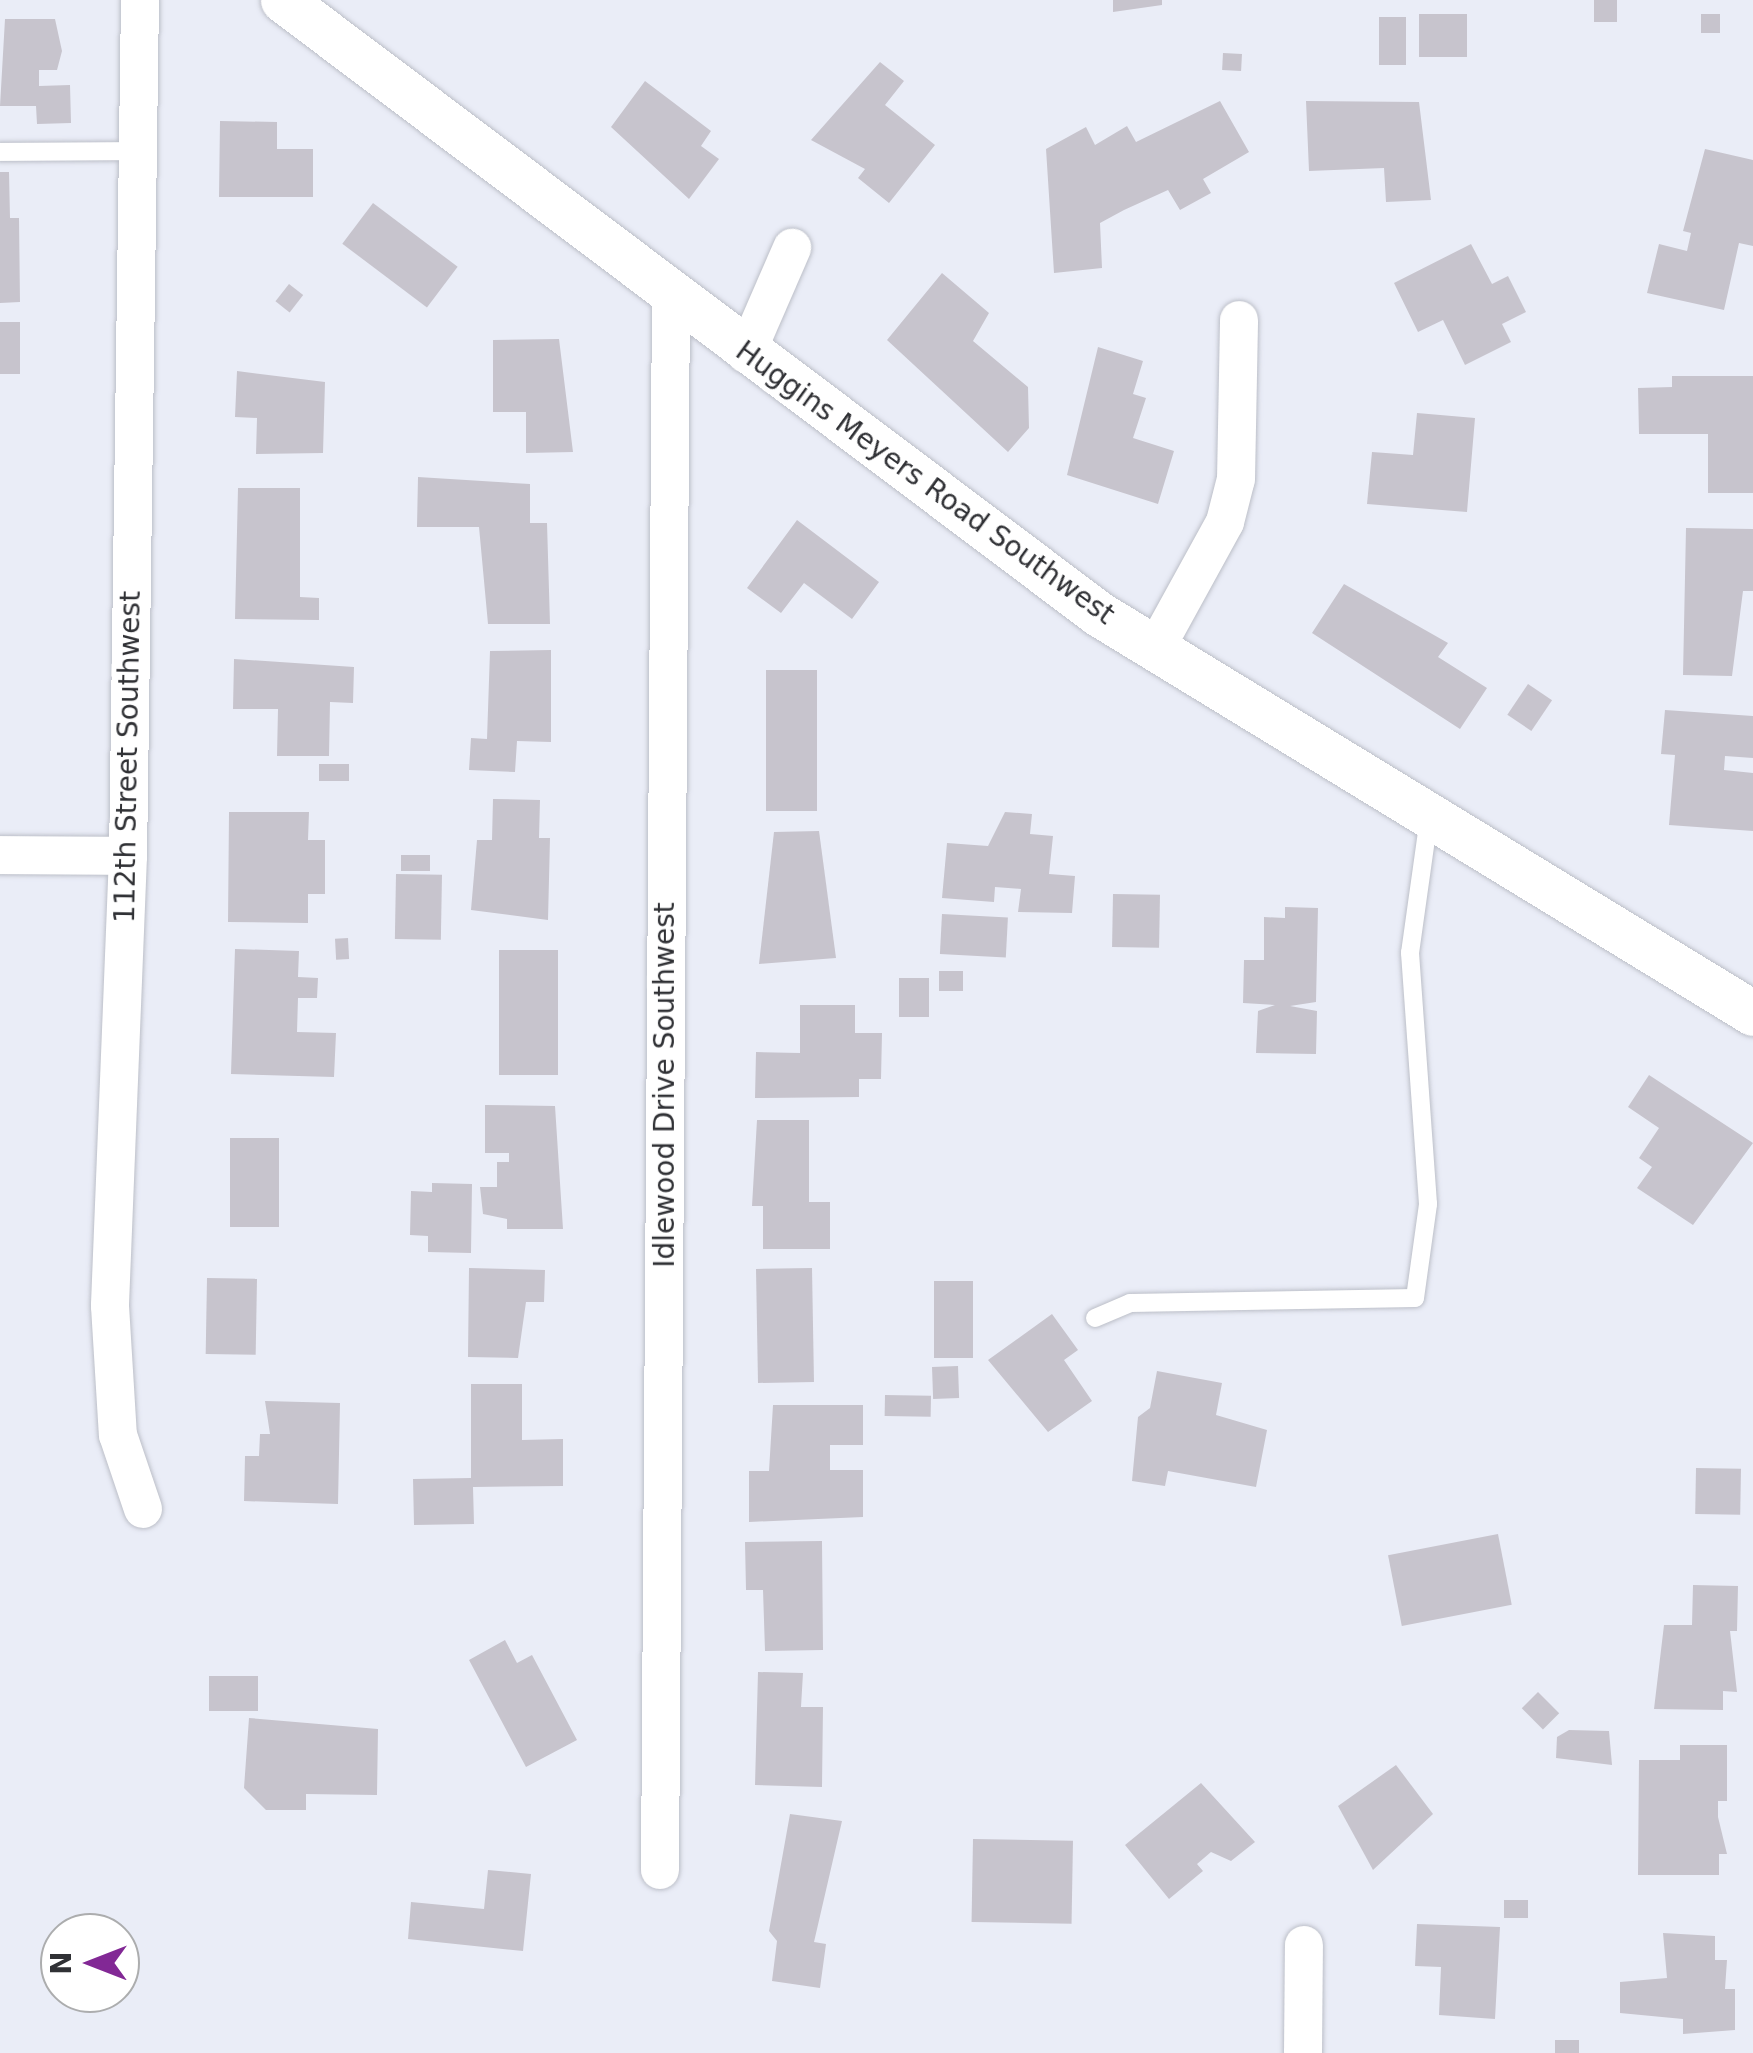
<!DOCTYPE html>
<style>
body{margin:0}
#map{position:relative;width:1753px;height:2053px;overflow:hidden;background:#eaedf7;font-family:"DejaVu Sans",sans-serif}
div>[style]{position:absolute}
.building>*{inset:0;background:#c7c4cd;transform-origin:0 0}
.roads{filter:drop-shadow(0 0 2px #bcbfc8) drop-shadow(0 0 2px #bcbfc8)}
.service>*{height:18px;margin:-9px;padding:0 9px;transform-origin:9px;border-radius:9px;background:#fff}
.minor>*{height:38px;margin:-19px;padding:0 19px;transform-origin:19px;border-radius:19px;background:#fff}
.tertiary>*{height:45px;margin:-22.5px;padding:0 22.5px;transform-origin:22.5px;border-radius:22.5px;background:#fff}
span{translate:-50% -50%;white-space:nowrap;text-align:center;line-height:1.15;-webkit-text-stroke:10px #fff;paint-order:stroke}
.street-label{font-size:28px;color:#303135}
.north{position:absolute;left:40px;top:1913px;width:100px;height:100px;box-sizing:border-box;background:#fff;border:2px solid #acadae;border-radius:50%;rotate:270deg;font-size:28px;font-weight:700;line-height:40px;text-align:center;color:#303135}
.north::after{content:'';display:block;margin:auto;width:35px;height:45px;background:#822895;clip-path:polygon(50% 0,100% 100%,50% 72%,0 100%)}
</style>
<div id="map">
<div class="building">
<div style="clip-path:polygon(1113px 0,1162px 0,1162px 5px,1113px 12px)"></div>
<div style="left:1594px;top:0;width:23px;height:22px"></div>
<div style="left:1419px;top:14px;width:48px;height:43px"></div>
<div style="left:1701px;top:14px;width:19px;height:19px"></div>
<div style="left:1379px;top:17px;width:27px;height:48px"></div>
<div style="clip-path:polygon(5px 19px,55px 19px,62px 51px,57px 70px,39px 70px,39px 86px,70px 85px,71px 123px,37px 124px,36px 106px,0 106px)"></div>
<div style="left:1223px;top:53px;width:19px;height:17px;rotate:3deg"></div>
<div style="clip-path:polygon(880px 62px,904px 81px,885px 105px,935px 145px,889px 203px,858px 178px,865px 169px,811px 140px)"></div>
<div style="clip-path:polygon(645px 81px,711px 131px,701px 146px,719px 159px,689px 199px,611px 127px)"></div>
<div style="clip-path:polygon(1220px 101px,1249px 152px,1203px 179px,1211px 193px,1180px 210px,1168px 190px,1124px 210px,1100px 223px,1102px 268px,1054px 273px,1046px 149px,1086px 127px,1095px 145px,1127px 126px,1136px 142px)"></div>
<div style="clip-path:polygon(1306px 101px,1419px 102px,1431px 200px,1386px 202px,1384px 168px,1309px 171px)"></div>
<div style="clip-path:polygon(220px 121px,277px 122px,277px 149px,313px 149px,313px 197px,219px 197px)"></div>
<div style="clip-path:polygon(1705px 149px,1753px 160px,1753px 246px,1739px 243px,1724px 310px,1647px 293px,1659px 244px,1687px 251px,1691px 233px,1683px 231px)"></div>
<div style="clip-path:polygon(0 172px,9px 172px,10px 218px,19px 218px,20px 302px,0 303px)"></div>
<div style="left:373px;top:203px;width:106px;height:51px;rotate:37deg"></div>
<div style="clip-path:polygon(1471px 244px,1492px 284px,1508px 276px,1526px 312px,1502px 324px,1511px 342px,1465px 365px,1443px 320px,1418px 332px,1394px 283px)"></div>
<div style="clip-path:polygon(942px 273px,989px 313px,973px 341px,1028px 387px,1029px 428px,1008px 452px,887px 340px)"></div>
<div style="left:289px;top:284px;width:18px;height:22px;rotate:38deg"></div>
<div style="left:0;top:322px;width:20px;height:52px"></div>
<div style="clip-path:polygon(559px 339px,573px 452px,526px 453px,526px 412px,493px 412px,493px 340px)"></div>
<div style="clip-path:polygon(1098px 347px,1143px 361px,1133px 394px,1146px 398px,1133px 438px,1174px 451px,1158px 504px,1067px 475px)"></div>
<div style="clip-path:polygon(237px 371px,325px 382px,323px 453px,256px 454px,257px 418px,235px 417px)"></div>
<div style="clip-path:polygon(1672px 376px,1753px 376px,1753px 493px,1708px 493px,1708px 434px,1639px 434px,1638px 388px,1672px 387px)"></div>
<div style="clip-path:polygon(1417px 413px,1475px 418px,1467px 512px,1367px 504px,1372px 452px,1413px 455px)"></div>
<div style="clip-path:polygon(418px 477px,530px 484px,530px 523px,547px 523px,550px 624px,488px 624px,479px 527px,417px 527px)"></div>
<div style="clip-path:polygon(238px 488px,300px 488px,300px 597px,319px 598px,319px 620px,235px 619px)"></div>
<div style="clip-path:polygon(797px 520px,879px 582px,852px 619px,804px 583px,781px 613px,747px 588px)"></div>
<div style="clip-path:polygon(1686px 528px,1753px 529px,1753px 591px,1743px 591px,1732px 676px,1683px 675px)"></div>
<div style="clip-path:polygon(1344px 584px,1448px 643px,1438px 657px,1487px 688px,1460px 729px,1312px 633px)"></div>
<div style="clip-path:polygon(551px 650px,551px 742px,517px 741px,515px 772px,469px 770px,471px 738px,487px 739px,490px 651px)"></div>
<div style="clip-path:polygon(234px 659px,354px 667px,353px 703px,330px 702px,329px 756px,277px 756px,278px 709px,233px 709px)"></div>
<div style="left:766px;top:670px;width:51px;height:141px"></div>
<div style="left:1528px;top:684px;width:29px;height:37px;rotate:34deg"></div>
<div style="clip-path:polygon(1665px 710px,1753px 716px,1753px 758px,1725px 756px,1724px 770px,1753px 773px,1753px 831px,1669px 825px,1675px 755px,1661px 754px)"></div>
<div style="left:349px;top:764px;width:17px;height:30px;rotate:90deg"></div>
<div style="clip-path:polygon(493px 799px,540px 800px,539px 838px,550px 838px,548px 920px,471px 910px,477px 840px,492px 840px)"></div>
<div style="clip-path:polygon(229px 812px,309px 812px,308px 840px,325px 840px,325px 894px,308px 894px,308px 923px,228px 922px)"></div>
<div style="clip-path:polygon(1005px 812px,1032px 814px,1030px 834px,1053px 836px,1049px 874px,1075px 876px,1072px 913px,1018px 912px,1021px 889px,995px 887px,994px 902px,942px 898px,947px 843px,988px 846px)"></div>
<div style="clip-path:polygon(819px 831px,836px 958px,759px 964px,774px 832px)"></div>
<div style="left:401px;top:855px;width:29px;height:16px"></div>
<div style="left:396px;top:874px;width:46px;height:65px;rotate:1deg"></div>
<div style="left:1113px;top:894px;width:47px;height:53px;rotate:1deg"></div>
<div style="clip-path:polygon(1285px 907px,1318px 908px,1316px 1002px,1290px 1006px,1317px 1011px,1316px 1054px,1256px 1053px,1258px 1011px,1275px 1005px,1243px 1003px,1244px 960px,1264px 960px,1264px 917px,1285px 918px)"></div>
<div style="left:942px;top:914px;width:66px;height:40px;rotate:3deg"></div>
<div style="left:348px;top:938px;width:21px;height:13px;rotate:87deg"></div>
<div style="clip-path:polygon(235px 949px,299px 951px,298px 977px,318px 978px,317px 998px,298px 998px,297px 1032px,336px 1033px,334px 1077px,231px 1074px)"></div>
<div style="left:499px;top:950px;width:59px;height:125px"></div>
<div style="left:939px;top:971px;width:24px;height:20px"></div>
<div style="left:899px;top:978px;width:30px;height:39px"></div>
<div style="clip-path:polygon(800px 1005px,855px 1005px,855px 1033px,882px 1033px,881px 1079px,859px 1079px,859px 1097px,755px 1098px,756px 1052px,800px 1053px)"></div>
<div style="clip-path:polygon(1649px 1075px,1753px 1143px,1693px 1225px,1637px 1188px,1652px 1167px,1639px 1158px,1659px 1128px,1628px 1107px)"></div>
<div style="clip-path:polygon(485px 1105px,555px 1106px,563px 1229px,507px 1229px,507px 1219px,483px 1214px,480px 1187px,497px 1187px,497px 1162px,509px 1162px,509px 1153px,485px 1153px)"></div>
<div style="clip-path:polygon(757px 1120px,809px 1120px,809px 1202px,830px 1202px,830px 1249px,763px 1249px,763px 1206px,752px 1206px)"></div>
<div style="left:230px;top:1138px;width:49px;height:89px"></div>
<div style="clip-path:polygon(432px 1183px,472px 1184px,471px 1253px,428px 1252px,428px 1236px,410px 1235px,411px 1191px,432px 1192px)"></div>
<div style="clip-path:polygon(469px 1268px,545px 1270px,544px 1302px,526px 1302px,518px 1358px,468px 1357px)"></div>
<div style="left:812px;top:1268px;width:114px;height:56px;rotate:89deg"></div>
<div style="left:207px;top:1278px;width:50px;height:76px;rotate:1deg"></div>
<div style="left:934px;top:1281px;width:39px;height:77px"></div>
<div style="clip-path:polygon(1052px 1314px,1078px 1350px,1064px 1360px,1092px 1401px,1048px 1432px,988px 1360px)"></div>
<div style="left:958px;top:1366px;width:32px;height:26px;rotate:88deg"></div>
<div style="clip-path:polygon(1157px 1371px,1222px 1383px,1216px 1415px,1267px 1430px,1256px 1487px,1168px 1471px,1165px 1486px,1132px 1481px,1138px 1417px,1150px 1408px)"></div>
<div style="clip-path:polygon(471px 1384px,522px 1384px,522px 1440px,563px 1439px,563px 1486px,473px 1487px,474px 1524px,414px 1525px,413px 1479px,471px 1478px)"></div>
<div style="left:885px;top:1395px;width:46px;height:21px;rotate:1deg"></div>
<div style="clip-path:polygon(265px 1401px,340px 1403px,338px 1504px,244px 1501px,245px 1456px,259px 1456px,260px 1434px,270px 1434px)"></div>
<div style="clip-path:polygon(773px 1405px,863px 1405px,863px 1445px,830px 1445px,830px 1470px,863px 1470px,863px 1517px,749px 1522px,749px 1471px,769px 1471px)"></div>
<div style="left:1696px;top:1468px;width:45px;height:46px;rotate:1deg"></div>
<div style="left:1498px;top:1534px;width:72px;height:112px;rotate:79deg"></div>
<div style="clip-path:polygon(822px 1541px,823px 1650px,765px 1651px,763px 1590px,746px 1590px,745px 1542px)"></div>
<div style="clip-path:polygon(1693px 1585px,1738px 1586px,1737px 1631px,1730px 1631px,1737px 1692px,1723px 1691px,1723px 1710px,1654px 1709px,1664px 1625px,1692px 1625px)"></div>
<div style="clip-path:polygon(505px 1640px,517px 1663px,532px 1655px,577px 1740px,526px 1767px,469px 1660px)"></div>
<div style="clip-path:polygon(758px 1672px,803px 1673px,801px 1707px,823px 1707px,822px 1787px,755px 1785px)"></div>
<div style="left:209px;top:1676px;width:49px;height:35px"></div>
<div style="left:1538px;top:1692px;width:30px;height:23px;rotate:45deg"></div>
<div style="clip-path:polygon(249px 1718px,378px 1729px,377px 1795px,306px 1794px,306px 1810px,266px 1810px,244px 1788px)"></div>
<div style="clip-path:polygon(1569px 1730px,1609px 1731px,1612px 1765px,1556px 1758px,1557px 1737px)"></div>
<div style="clip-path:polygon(1680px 1745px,1727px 1745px,1727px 1801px,1718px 1801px,1718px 1817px,1727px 1854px,1719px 1854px,1719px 1875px,1638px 1875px,1639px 1760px,1680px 1760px)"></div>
<div style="clip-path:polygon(1396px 1765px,1433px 1814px,1373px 1870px,1338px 1806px)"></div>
<div style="clip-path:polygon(1201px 1783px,1255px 1842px,1231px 1861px,1211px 1852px,1197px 1864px,1203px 1871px,1169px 1899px,1125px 1845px)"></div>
<div style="clip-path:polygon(790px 1814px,842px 1821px,814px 1942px,826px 1944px,820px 1988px,772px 1981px,777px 1941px,769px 1931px)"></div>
<div style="left:973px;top:1839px;width:100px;height:83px;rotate:1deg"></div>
<div style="clip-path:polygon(488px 1870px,531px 1874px,523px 1951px,408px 1939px,411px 1902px,484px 1909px)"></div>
<div style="left:1504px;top:1900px;width:24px;height:18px"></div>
<div style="clip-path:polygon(1417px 1924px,1500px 1927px,1495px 2019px,1439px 2015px,1441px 1967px,1415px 1966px)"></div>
<div style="clip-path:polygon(1663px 1933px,1715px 1936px,1715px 1960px,1727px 1960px,1725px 1989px,1735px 1989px,1735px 2030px,1683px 2034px,1683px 2019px,1620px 2013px,1620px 1982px,1667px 1978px)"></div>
<div style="left:1579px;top:2040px;width:13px;height:24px;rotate:90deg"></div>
</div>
<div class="roads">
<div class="service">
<div style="left:0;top:152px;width:137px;rotate:-0.4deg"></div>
<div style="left:1095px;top:1318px;width:38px;rotate:-23deg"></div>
<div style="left:1130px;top:1303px;width:285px;rotate:-1deg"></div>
<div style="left:1415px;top:1298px;width:95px;rotate:-82.1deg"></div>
<div style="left:1428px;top:1204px;width:252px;rotate:-94.1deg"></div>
<div style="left:1410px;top:953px;width:136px;rotate:-82deg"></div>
</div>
<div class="minor">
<div style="left:140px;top:0;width:856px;rotate:90.8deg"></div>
<div style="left:128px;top:856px;width:450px;rotate:92.3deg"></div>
<div style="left:110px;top:1306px;width:129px;rotate:86.5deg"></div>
<div style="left:118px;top:1435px;width:78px;rotate:71.3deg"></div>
<div style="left:746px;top:354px;width:116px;rotate:-66.5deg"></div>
<div style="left:1158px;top:644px;width:139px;rotate:-61.2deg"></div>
<div style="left:1225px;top:522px;width:44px;rotate:-75.7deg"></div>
<div style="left:1236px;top:479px;width:159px;rotate:-88.9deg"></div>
<div style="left:0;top:855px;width:128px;rotate:0.4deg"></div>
<div style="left:660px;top:1870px;width:1571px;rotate:-89.6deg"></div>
<div style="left:1303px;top:2053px;width:108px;rotate:-89.5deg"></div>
</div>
<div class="tertiary">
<div style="left:283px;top:0;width:1021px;rotate:36.96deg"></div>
<div style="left:1099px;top:614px;width:766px;rotate:31.39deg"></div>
</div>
</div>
<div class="street-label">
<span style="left:925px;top:483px;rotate:36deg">Huggins Meyers Road Southwest</span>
<span style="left:128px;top:757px;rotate:-89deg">112th Street Southwest</span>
<span style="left:665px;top:1085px;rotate:-90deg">Idlewood Drive Southwest</span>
</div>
<div class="north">N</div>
</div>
